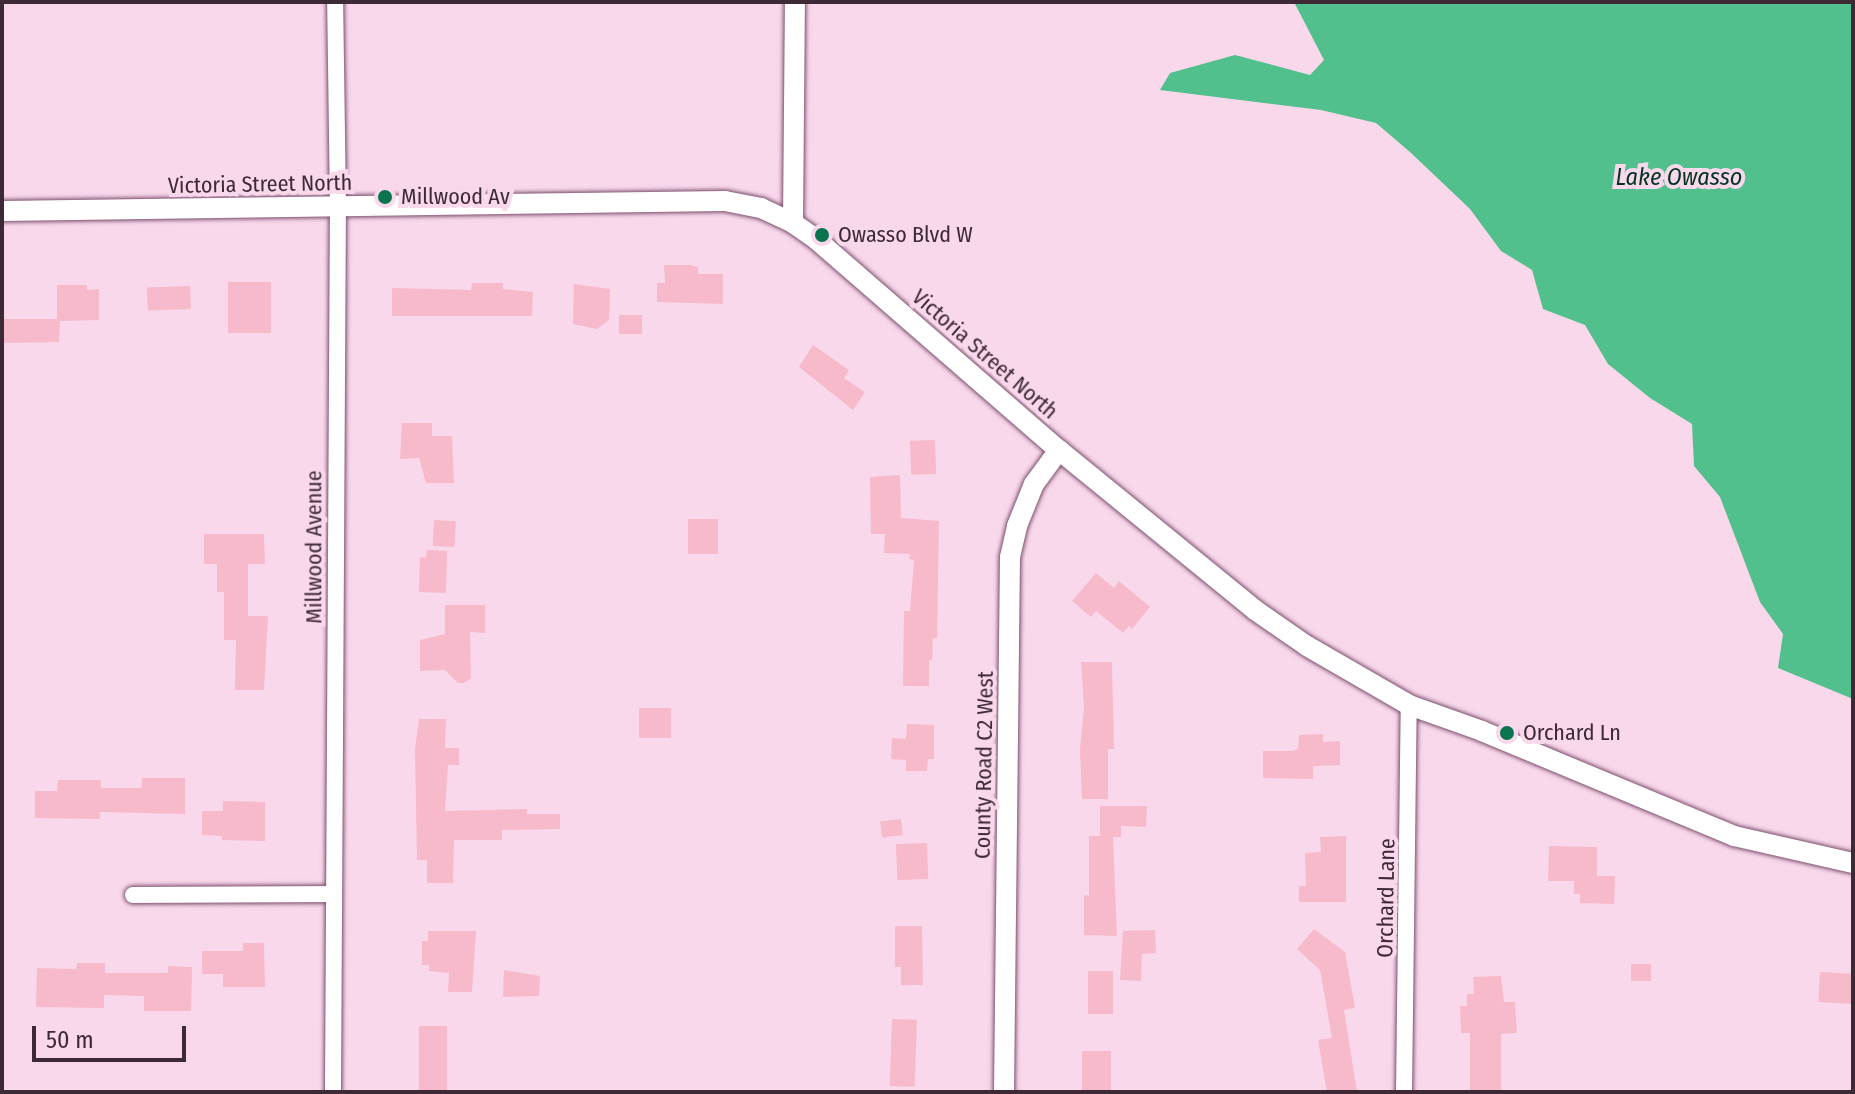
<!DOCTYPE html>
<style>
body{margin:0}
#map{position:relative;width:1855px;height:1094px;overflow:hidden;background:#f9d8ec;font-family:"Fira Sans Condensed",sans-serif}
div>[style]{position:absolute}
.water>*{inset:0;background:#51c08d}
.building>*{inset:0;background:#f7baca;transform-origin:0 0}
.roads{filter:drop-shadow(0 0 2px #7c4f6d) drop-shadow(0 0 2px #7c4f6d)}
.minor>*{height:16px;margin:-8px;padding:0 8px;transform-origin:8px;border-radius:8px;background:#fff}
.tertiary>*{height:20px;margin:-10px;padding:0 10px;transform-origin:10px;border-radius:10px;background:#fff}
.dots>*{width:22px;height:22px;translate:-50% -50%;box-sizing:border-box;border:4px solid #f9d8ec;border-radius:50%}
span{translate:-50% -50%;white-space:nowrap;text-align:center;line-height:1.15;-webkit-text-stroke:8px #f9d8ec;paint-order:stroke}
.street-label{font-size:22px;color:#3e2936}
.poi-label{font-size:22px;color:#3e2936}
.left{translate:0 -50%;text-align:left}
.water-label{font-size:24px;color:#023521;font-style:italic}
.frame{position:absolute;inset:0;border:4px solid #3e2936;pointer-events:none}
.scale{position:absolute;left:32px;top:1026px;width:154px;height:36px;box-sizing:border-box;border:4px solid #3e2936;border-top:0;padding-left:10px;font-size:24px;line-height:28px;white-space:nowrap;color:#3e2936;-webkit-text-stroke:6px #f9d8ec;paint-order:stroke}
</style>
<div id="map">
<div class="water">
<div style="clip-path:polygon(1294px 2px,1853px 2px,1853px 699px,1778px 668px,1783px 634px,1760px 602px,1720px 497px,1694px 466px,1692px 424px,1650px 398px,1608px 364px,1585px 325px,1543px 309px,1532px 270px,1501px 251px,1470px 209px,1410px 152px,1376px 123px,1321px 110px,1160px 90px,1170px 73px,1235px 55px,1310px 75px,1324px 60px)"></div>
</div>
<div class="building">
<div style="clip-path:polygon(664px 265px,690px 265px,698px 267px,698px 274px,723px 274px,723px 304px,657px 302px,657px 283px,665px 283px)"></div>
<div style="left:271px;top:282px;width:51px;height:43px;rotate:90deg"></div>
<div style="clip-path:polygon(472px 283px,503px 283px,503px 289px,533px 292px,532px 316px,392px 316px,392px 288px,471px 290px)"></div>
<div style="clip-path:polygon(574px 284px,610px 289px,609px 320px,597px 329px,573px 324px)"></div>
<div style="clip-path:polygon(57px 285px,87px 285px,87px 290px,99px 289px,99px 320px,60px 321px,59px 342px,2px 343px,2px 319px,57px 319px)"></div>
<div style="left:190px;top:286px;width:23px;height:43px;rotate:88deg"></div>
<div style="left:619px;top:315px;width:23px;height:19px"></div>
<div style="clip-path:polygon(813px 345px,849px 370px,844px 378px,865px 392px,853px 410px,799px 367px)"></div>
<div style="clip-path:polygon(402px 423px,432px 423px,432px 436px,452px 436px,454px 483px,426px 483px,419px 458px,400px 459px)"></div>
<div style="left:935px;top:440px;width:34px;height:25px;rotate:88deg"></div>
<div style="clip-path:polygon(900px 475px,901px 518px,939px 521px,937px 638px,933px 638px,932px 660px,929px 660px,929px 686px,903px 686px,904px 611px,910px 611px,914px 560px,909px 559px,910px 554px,884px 553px,885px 534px,871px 534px,870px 477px)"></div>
<div style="left:688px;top:519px;width:30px;height:35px"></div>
<div style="left:434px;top:520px;width:22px;height:26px;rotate:3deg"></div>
<div style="clip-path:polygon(204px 534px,264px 534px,265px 564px,248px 564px,248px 616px,268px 616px,264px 690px,235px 690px,236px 640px,224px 640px,224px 592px,217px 592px,217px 564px,204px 564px)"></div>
<div style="clip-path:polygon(427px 550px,447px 551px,446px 593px,419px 592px,420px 557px,426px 558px)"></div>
<div style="clip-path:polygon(1096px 573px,1114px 588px,1119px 581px,1150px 607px,1132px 629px,1129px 626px,1123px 633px,1096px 611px,1091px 617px,1072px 601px)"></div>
<div style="clip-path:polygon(445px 605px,485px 605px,485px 633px,470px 632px,471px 678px,464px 683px,458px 683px,445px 670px,420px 671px,420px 640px,445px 634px)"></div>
<div style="clip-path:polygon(1081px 662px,1112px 662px,1114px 749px,1108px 749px,1108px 799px,1082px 799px,1080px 749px,1084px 707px)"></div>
<div style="left:639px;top:708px;width:32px;height:30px"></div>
<div style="clip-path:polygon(419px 719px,446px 719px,445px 748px,459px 748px,459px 765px,448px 765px,445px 811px,527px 809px,527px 814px,560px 814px,560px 829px,502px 830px,502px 840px,454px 840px,453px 883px,427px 883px,427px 860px,417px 860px,415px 749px)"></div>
<div style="clip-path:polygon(907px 724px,934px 725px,934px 759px,928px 759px,927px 771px,906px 771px,906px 760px,891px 759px,892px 738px,906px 739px)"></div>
<div style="clip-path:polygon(1323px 734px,1323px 742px,1340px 741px,1340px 765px,1313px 766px,1313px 779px,1263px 778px,1263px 751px,1292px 751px,1298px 749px,1299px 735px)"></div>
<div style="clip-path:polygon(142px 778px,185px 778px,185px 814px,100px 812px,100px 819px,35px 818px,35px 791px,57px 791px,58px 780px,101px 780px,101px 788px,142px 788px)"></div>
<div style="clip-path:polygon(223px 801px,265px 802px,265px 841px,222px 840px,222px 836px,202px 835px,202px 811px,223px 811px)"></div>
<div style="clip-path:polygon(1100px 806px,1147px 806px,1146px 827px,1121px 826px,1121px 837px,1113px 837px,1117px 936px,1084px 935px,1084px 895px,1089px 896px,1089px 836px,1100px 836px)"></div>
<div style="left:901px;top:819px;width:16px;height:21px;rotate:83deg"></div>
<div style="clip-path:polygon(1346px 836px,1346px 902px,1299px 902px,1299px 886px,1306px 886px,1305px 853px,1321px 852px,1320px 837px)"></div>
<div style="left:927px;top:843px;width:36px;height:31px;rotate:88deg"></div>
<div style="clip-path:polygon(1549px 846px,1597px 847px,1597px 876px,1615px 876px,1614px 904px,1580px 903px,1580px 894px,1574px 894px,1574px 881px,1548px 881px)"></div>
<div style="clip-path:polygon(895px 926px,922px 926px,923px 985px,901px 985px,901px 967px,895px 967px)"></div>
<div style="clip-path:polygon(1314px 929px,1345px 952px,1355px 1008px,1344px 1010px,1357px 1092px,1327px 1092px,1318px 1040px,1332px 1038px,1320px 970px,1297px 949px)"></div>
<div style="clip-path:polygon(1155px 930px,1156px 953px,1142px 954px,1141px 981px,1120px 980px,1123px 931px)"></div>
<div style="clip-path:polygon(428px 931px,476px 931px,472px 992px,448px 992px,449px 973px,429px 971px,429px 965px,422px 965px,422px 941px,428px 941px)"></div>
<div style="clip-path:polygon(243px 943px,264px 943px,265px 987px,223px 987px,223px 974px,202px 974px,202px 951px,243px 951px)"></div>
<div style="clip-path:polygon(77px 963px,105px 963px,105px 973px,168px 973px,168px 966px,192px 967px,191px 1011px,144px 1011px,144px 996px,104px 995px,104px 1008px,36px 1007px,37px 968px,76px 969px)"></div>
<div style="left:1631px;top:964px;width:20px;height:17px"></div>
<div style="clip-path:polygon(504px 970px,540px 976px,539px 996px,503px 997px)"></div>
<div style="left:1088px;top:971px;width:25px;height:43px"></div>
<div style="left:1820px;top:972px;width:33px;height:30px;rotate:3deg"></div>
<div style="clip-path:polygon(1501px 976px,1504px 1002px,1515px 1002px,1517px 1033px,1501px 1034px,1501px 1092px,1470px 1092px,1470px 1033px,1461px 1033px,1460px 1006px,1467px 1006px,1467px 994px,1474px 994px,1473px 977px)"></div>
<div style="left:892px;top:1019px;width:25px;height:67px;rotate:2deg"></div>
<div style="left:419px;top:1026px;width:28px;height:66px"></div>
<div style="left:1082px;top:1051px;width:29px;height:41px"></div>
</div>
<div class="roads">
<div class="minor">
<div style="left:133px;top:895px;width:201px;rotate:-0.3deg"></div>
<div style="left:333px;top:1092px;width:885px;rotate:-89.68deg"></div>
<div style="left:338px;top:207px;width:205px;rotate:-90.8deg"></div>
<div style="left:1404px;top:1092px;width:387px;rotate:-89.3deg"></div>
</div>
<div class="tertiary">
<div style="left:2px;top:211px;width:723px;rotate:-0.79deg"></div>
<div style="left:725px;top:201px;width:37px;rotate:11deg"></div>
<div style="left:761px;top:208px;width:35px;rotate:25deg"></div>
<div style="left:793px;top:223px;width:29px;rotate:35deg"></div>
<div style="left:817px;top:240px;width:320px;rotate:41deg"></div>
<div style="left:1059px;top:450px;width:253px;rotate:39.2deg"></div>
<div style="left:1255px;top:610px;width:63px;rotate:34.7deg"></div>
<div style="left:1307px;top:646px;width:118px;rotate:30deg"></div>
<div style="left:1409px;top:705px;width:77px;rotate:19.6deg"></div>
<div style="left:1482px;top:731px;width:273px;rotate:22.6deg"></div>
<div style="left:1734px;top:836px;width:122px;rotate:12.8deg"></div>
<div style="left:793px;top:223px;width:221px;rotate:-89.5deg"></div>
<div style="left:1004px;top:1092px;width:535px;rotate:-89.36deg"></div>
<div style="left:1010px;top:557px;width:32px;rotate:-77deg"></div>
<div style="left:1017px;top:526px;width:45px;rotate:-68deg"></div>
<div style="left:1034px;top:484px;width:42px;rotate:-53.7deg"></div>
</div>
</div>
<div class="dots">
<div style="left:385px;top:197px;background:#09744d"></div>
<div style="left:822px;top:235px;background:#09744d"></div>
<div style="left:1507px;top:733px;background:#09744d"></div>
</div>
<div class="street-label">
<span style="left:260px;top:184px;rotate:-1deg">Victoria Street North</span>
<span style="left:985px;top:354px;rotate:41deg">Victoria Street North</span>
<span style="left:314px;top:547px;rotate:-90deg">Millwood Avenue</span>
<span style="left:984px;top:765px;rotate:-89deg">County Road C2 West</span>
<span style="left:1386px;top:898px;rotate:-89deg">Orchard Lane</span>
</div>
<div class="poi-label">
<span class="left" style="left:401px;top:197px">Millwood Av</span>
<span class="left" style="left:838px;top:235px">Owasso Blvd W</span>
<span class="left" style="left:1523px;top:733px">Orchard Ln</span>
</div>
<div class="water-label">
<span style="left:1679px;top:178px">Lake Owasso</span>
</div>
<div class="frame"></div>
<div class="scale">50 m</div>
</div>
